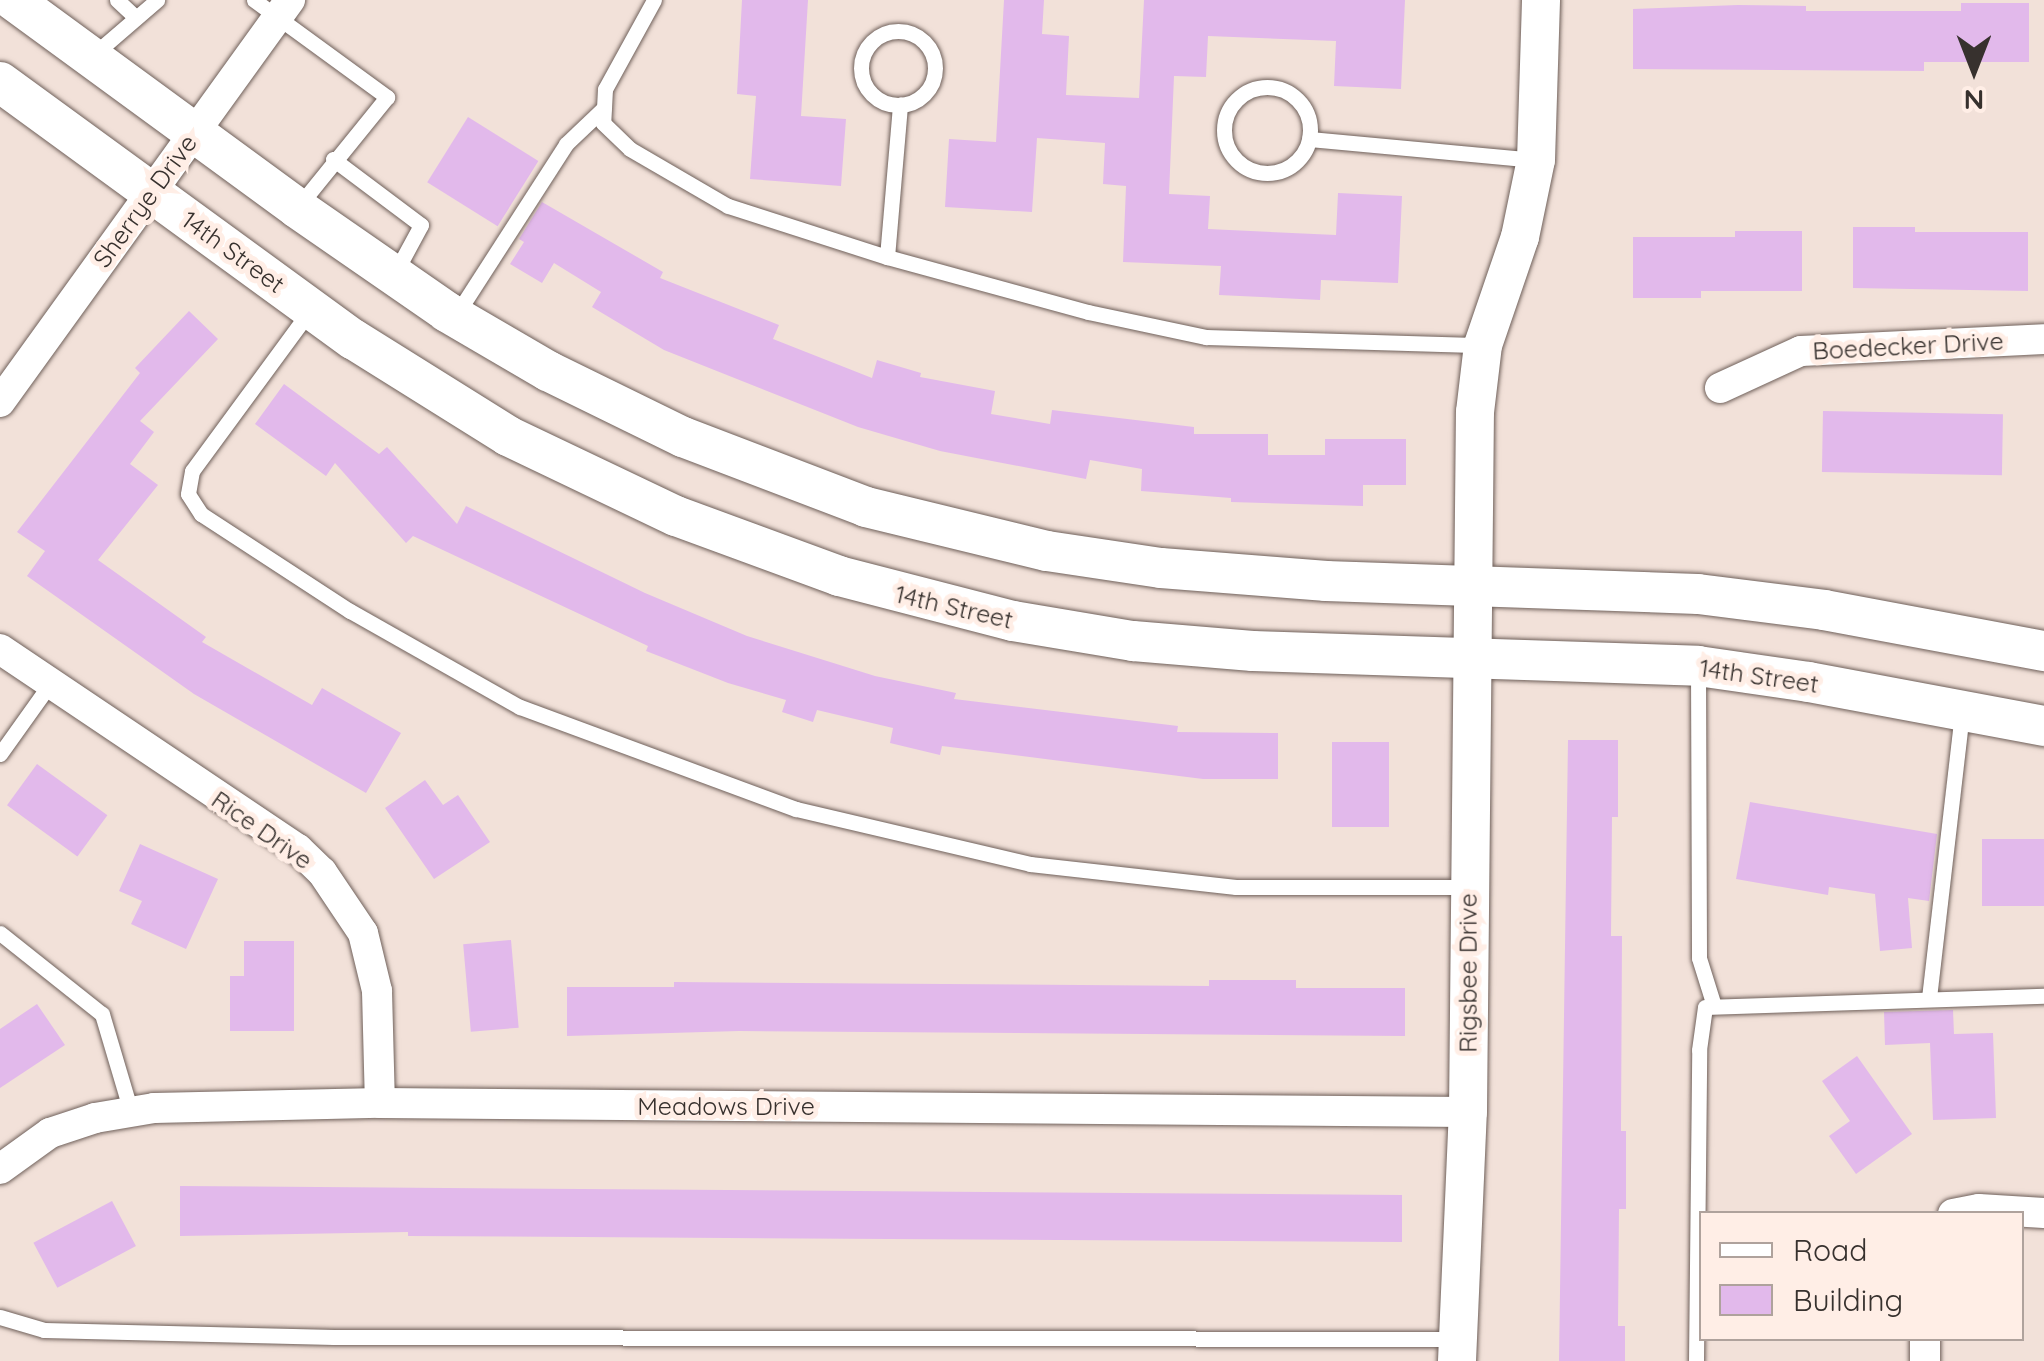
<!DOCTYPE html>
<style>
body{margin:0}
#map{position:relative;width:2044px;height:1361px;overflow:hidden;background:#f2e1d9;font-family:Quicksand,sans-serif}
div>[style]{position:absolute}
.building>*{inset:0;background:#e2b9eb;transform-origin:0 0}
.roads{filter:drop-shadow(0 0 2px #6f605a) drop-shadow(0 0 2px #6f605a)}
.service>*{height:15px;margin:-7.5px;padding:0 7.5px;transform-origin:7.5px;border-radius:7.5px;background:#fff}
.service>.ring{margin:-7.5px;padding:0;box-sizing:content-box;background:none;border:15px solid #fff;border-radius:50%}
.minor>*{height:30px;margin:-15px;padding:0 15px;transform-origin:15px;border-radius:15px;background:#fff}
.tertiary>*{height:38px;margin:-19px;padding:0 19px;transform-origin:19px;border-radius:19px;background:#fff}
.secondary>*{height:40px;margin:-20px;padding:0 20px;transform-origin:20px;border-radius:20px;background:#fff}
span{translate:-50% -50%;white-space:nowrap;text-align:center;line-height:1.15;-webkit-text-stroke:10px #ffeee6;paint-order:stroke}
.street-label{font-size:25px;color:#37312e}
.legend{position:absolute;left:1699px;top:1211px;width:325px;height:130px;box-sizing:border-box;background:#ffeee6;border:2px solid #afa29c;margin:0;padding:12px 18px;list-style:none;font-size:30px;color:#37312e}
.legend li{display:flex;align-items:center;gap:20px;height:50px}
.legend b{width:50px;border:2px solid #afa29c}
.north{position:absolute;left:1924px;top:20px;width:100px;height:100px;-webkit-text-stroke:8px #ffeee6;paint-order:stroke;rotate:180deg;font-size:28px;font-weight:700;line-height:40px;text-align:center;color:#37312e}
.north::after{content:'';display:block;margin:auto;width:35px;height:45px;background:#37312e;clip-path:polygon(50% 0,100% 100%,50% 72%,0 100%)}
</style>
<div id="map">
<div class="building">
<div style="clip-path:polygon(742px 0,808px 0,801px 116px,846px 119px,841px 186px,750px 179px,756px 96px,737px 94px)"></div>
<div style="clip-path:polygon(1004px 0,1044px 0,1042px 34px,1069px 36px,1066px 95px,1139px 98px,1144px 0,1405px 0,1401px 89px,1334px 86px,1336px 41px,1208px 36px,1206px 77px,1174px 76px,1169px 194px,1210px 196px,1208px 229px,1336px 235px,1338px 193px,1402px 196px,1398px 283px,1321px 280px,1320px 300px,1219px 295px,1221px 266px,1123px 262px,1126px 186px,1103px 184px,1105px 143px,1037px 138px,1032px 212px,945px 207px,949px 139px,996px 142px)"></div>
<div style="clip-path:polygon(1961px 3px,2029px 3px,2029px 62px,1924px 62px,1924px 71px,1633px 69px,1633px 9px,1738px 5px,1806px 6px,1806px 11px,1961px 11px)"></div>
<div style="left:468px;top:117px;width:83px;height:77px;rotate:32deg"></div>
<div style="clip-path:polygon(542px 202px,663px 272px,660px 278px,779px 325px,773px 339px,872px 378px,877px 360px,921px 373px,920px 377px,995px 391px,991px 414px,1050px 424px,1052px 410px,1194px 427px,1194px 434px,1268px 434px,1268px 455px,1325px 455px,1325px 439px,1406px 439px,1406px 485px,1363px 485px,1363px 506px,1231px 502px,1231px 498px,1141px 491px,1142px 469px,1090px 460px,1086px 479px,940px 451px,858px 427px,664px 350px,592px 307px,601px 292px,554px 263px,542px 283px,510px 264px,524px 242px,519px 239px)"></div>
<div style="clip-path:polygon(1853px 227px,1915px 227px,1915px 232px,2028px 232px,2028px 291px,1853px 288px)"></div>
<div style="clip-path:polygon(1735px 231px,1802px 231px,1802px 291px,1701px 291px,1701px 298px,1633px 298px,1633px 237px,1735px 237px)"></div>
<div style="clip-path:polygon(189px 311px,218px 339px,140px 421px,154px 432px,130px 464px,158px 485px,98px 560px,206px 637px,202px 642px,312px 705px,322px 688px,401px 733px,366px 793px,194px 694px,27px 576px,45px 551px,17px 532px,140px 373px,135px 368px)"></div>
<div style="clip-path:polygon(284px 384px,379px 454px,387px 447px,457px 524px,466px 506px,645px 593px,747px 636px,875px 676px,956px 693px,954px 699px,1178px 726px,1177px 732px,1278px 733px,1278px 779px,1203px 779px,942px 746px,940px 755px,890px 743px,893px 728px,817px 710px,813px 722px,782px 712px,786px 700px,728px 683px,646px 651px,648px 646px,413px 536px,406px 543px,335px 463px,326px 476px,255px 424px)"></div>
<div style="left:1823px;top:411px;width:180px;height:61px;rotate:1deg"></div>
<div style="clip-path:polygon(1568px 740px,1618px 740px,1618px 817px,1612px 817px,1611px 936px,1622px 936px,1621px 1131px,1626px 1131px,1626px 1209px,1619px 1209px,1618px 1326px,1625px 1326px,1625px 1361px,1559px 1361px)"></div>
<div style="left:1332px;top:742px;width:57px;height:85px"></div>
<div style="left:37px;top:764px;width:87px;height:51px;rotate:36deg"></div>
<div style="clip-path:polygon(425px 780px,443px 805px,458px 795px,490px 842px,434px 879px,385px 808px)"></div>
<div style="clip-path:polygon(1750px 802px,1937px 834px,1929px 901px,1908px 898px,1912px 948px,1880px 951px,1875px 894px,1829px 887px,1828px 895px,1736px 879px)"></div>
<div style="left:1982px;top:839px;width:62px;height:67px"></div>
<div style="clip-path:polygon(140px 844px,218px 879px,186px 949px,131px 924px,142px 901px,119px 891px)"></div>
<div style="left:511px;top:940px;width:88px;height:48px;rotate:85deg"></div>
<div style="clip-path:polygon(244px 941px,294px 941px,294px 1031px,230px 1031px,230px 976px,244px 976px)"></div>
<div style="clip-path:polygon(1209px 980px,1296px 980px,1296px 988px,1405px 988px,1405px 1036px,739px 1031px,567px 1036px,567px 987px,674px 987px,674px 982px,1209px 986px)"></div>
<div style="clip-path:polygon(37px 1004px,65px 1045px,0 1088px,0 1029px)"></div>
<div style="clip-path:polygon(1953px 1010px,1954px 1034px,1993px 1033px,1996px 1118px,1933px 1120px,1930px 1043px,1885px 1045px,1884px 1012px)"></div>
<div style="clip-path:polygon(1857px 1056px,1912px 1134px,1856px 1174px,1829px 1136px,1850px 1121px,1822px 1081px)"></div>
<div style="clip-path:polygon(180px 1186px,1402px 1195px,1402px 1242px,408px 1236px,408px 1232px,180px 1236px)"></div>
<div style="left:112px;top:1201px;width:51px;height:89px;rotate:62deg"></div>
</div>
<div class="roads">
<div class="service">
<div style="left:117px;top:0;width:26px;rotate:43deg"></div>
<div style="left:254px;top:0;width:165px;rotate:36.1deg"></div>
<div style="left:387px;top:97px;width:141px;rotate:129deg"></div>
<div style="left:654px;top:0;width:102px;rotate:118.8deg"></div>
<div style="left:605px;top:89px;width:34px;rotate:93deg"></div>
<div style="left:603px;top:123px;width:37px;rotate:44deg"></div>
<div style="left:630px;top:149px;width:113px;rotate:30.2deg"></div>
<div style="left:728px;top:206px;width:167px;rotate:17.8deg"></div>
<div style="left:887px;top:257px;width:208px;rotate:15.3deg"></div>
<div style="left:1088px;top:312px;width:121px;rotate:12deg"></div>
<div style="left:1206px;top:337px;width:277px;rotate:1.7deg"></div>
<div class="ring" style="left:861px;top:31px;width:59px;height:59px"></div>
<div style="left:92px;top:56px;width:86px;rotate:-40.7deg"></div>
<div class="ring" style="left:1224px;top:87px;width:71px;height:71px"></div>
<div style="left:1309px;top:139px;width:228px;rotate:5.3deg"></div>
<div style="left:333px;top:159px;width:110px;rotate:36.9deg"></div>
<div style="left:421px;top:225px;width:55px;rotate:118.4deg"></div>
<div style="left:887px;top:257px;width:153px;rotate:-85.1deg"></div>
<div style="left:311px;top:309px;width:201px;rotate:126.3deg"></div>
<div style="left:192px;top:471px;width:23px;rotate:100deg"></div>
<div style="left:188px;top:494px;width:24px;rotate:57deg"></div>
<div style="left:201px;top:514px;width:178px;rotate:33.1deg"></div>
<div style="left:350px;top:611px;width:195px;rotate:29.5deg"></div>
<div style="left:520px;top:707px;width:294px;rotate:20.3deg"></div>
<div style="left:796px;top:809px;width:240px;rotate:13.2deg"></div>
<div style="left:1030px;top:864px;width:207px;rotate:6.4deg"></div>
<div style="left:1236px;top:887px;width:233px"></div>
<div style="left:456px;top:315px;width:203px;rotate:-57.2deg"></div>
<div style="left:566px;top:144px;width:52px;rotate:-43.5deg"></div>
<div style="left:1698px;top:667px;width:291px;rotate:89.8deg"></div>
<div style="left:1699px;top:958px;width:50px;rotate:72.6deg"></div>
<div style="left:0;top:754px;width:86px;rotate:-54.5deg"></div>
<div style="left:0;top:933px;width:130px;rotate:38.5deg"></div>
<div style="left:102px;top:1014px;width:102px;rotate:73.5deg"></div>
<div style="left:1929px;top:998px;width:286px;rotate:-83.4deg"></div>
<div style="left:0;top:1317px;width:46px;rotate:16.5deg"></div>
<div style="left:44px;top:1330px;width:290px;rotate:1.4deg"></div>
<div style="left:334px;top:1337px;width:1124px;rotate:0.1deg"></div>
<div style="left:1696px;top:1361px;width:311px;rotate:-89.4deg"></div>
<div style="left:1699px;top:1050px;width:43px;rotate:-82.1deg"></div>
<div style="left:1705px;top:1007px;width:339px;rotate:-1.9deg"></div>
</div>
<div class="minor">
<div style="left:1720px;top:388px;width:89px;rotate:-24.6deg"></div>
<div style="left:1801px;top:351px;width:243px;rotate:-2.8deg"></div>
<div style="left:0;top:402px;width:496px;rotate:-54.2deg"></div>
<div style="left:0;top:649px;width:359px;rotate:33.9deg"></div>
<div style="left:298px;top:849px;width:33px;rotate:44deg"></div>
<div style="left:322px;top:872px;width:73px;rotate:56.1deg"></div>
<div style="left:363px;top:933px;width:60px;rotate:76.4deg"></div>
<div style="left:377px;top:991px;width:112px;rotate:88.5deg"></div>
<div style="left:0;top:1169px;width:62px;rotate:-35.8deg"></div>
<div style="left:50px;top:1133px;width:47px;rotate:-18.4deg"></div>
<div style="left:95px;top:1118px;width:60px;rotate:-9.6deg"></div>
<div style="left:154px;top:1108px;width:226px;rotate:-1.3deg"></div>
<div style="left:380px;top:1103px;width:1088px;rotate:0.47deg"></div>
<div style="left:1953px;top:1214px;width:26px;rotate:-11deg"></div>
<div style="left:1979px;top:1209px;width:65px;rotate:3.5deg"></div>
<div style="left:1925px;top:1338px;width:23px;rotate:90deg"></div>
</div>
<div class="tertiary">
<div style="left:1457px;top:1361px;width:249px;rotate:-87.5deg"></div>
<div style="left:1468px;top:1112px;width:700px;rotate:-89.43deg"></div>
<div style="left:1475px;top:412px;width:67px;rotate:-83.2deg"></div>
<div style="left:1483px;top:345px;width:114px;rotate:-71.1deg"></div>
<div style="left:1520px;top:237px;width:79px;rotate:-78.3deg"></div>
<div style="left:1536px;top:160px;width:160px;rotate:-88.2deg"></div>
</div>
<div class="secondary">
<div style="left:13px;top:0;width:352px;rotate:36.2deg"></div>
<div style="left:297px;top:208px;width:183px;rotate:34.7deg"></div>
<div style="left:447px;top:312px;width:117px;rotate:30.3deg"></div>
<div style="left:548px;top:371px;width:150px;rotate:26.1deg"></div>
<div style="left:683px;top:437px;width:196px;rotate:20.9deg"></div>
<div style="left:866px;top:507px;width:186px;rotate:13.7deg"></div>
<div style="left:1047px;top:551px;width:115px;rotate:8.5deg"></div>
<div style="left:1161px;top:568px;width:166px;rotate:4.5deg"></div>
<div style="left:1326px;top:581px;width:372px;rotate:2deg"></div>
<div style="left:1698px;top:594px;width:127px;rotate:7.2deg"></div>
<div style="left:1824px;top:610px;width:224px;rotate:10.6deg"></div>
<div style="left:0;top:82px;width:437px;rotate:36.1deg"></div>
<div style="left:353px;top:339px;width:183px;rotate:32deg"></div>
<div style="left:508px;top:436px;width:186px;rotate:25.5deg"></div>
<div style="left:676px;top:516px;width:174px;rotate:20.2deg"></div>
<div style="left:839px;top:576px;width:180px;rotate:14.5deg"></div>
<div style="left:1013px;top:621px;width:122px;rotate:9.5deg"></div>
<div style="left:1133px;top:641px;width:120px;rotate:4.8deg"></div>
<div style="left:1253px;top:651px;width:445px;rotate:1.9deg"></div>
<div style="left:1698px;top:666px;width:112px;rotate:8.2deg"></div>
<div style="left:1809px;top:682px;width:239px;rotate:10.6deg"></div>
</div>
</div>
<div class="street-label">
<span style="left:145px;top:201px;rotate:-54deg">Sherrye Drive</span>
<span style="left:233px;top:252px;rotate:36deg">14th Street</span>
<span style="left:1908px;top:346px;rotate:-3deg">Boedecker Drive</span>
<span style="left:954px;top:607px;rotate:13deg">14th Street</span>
<span style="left:1759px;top:676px;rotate:8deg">14th Street</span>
<span style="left:262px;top:830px;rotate:35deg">Rice Drive</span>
<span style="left:1468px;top:973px;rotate:-90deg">Rigsbee Drive</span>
<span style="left:726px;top:1106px">Meadows Drive</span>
</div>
<ul class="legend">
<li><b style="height:12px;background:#fff"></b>Road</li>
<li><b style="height:28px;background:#e2b9eb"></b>Building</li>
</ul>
<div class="north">N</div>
</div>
